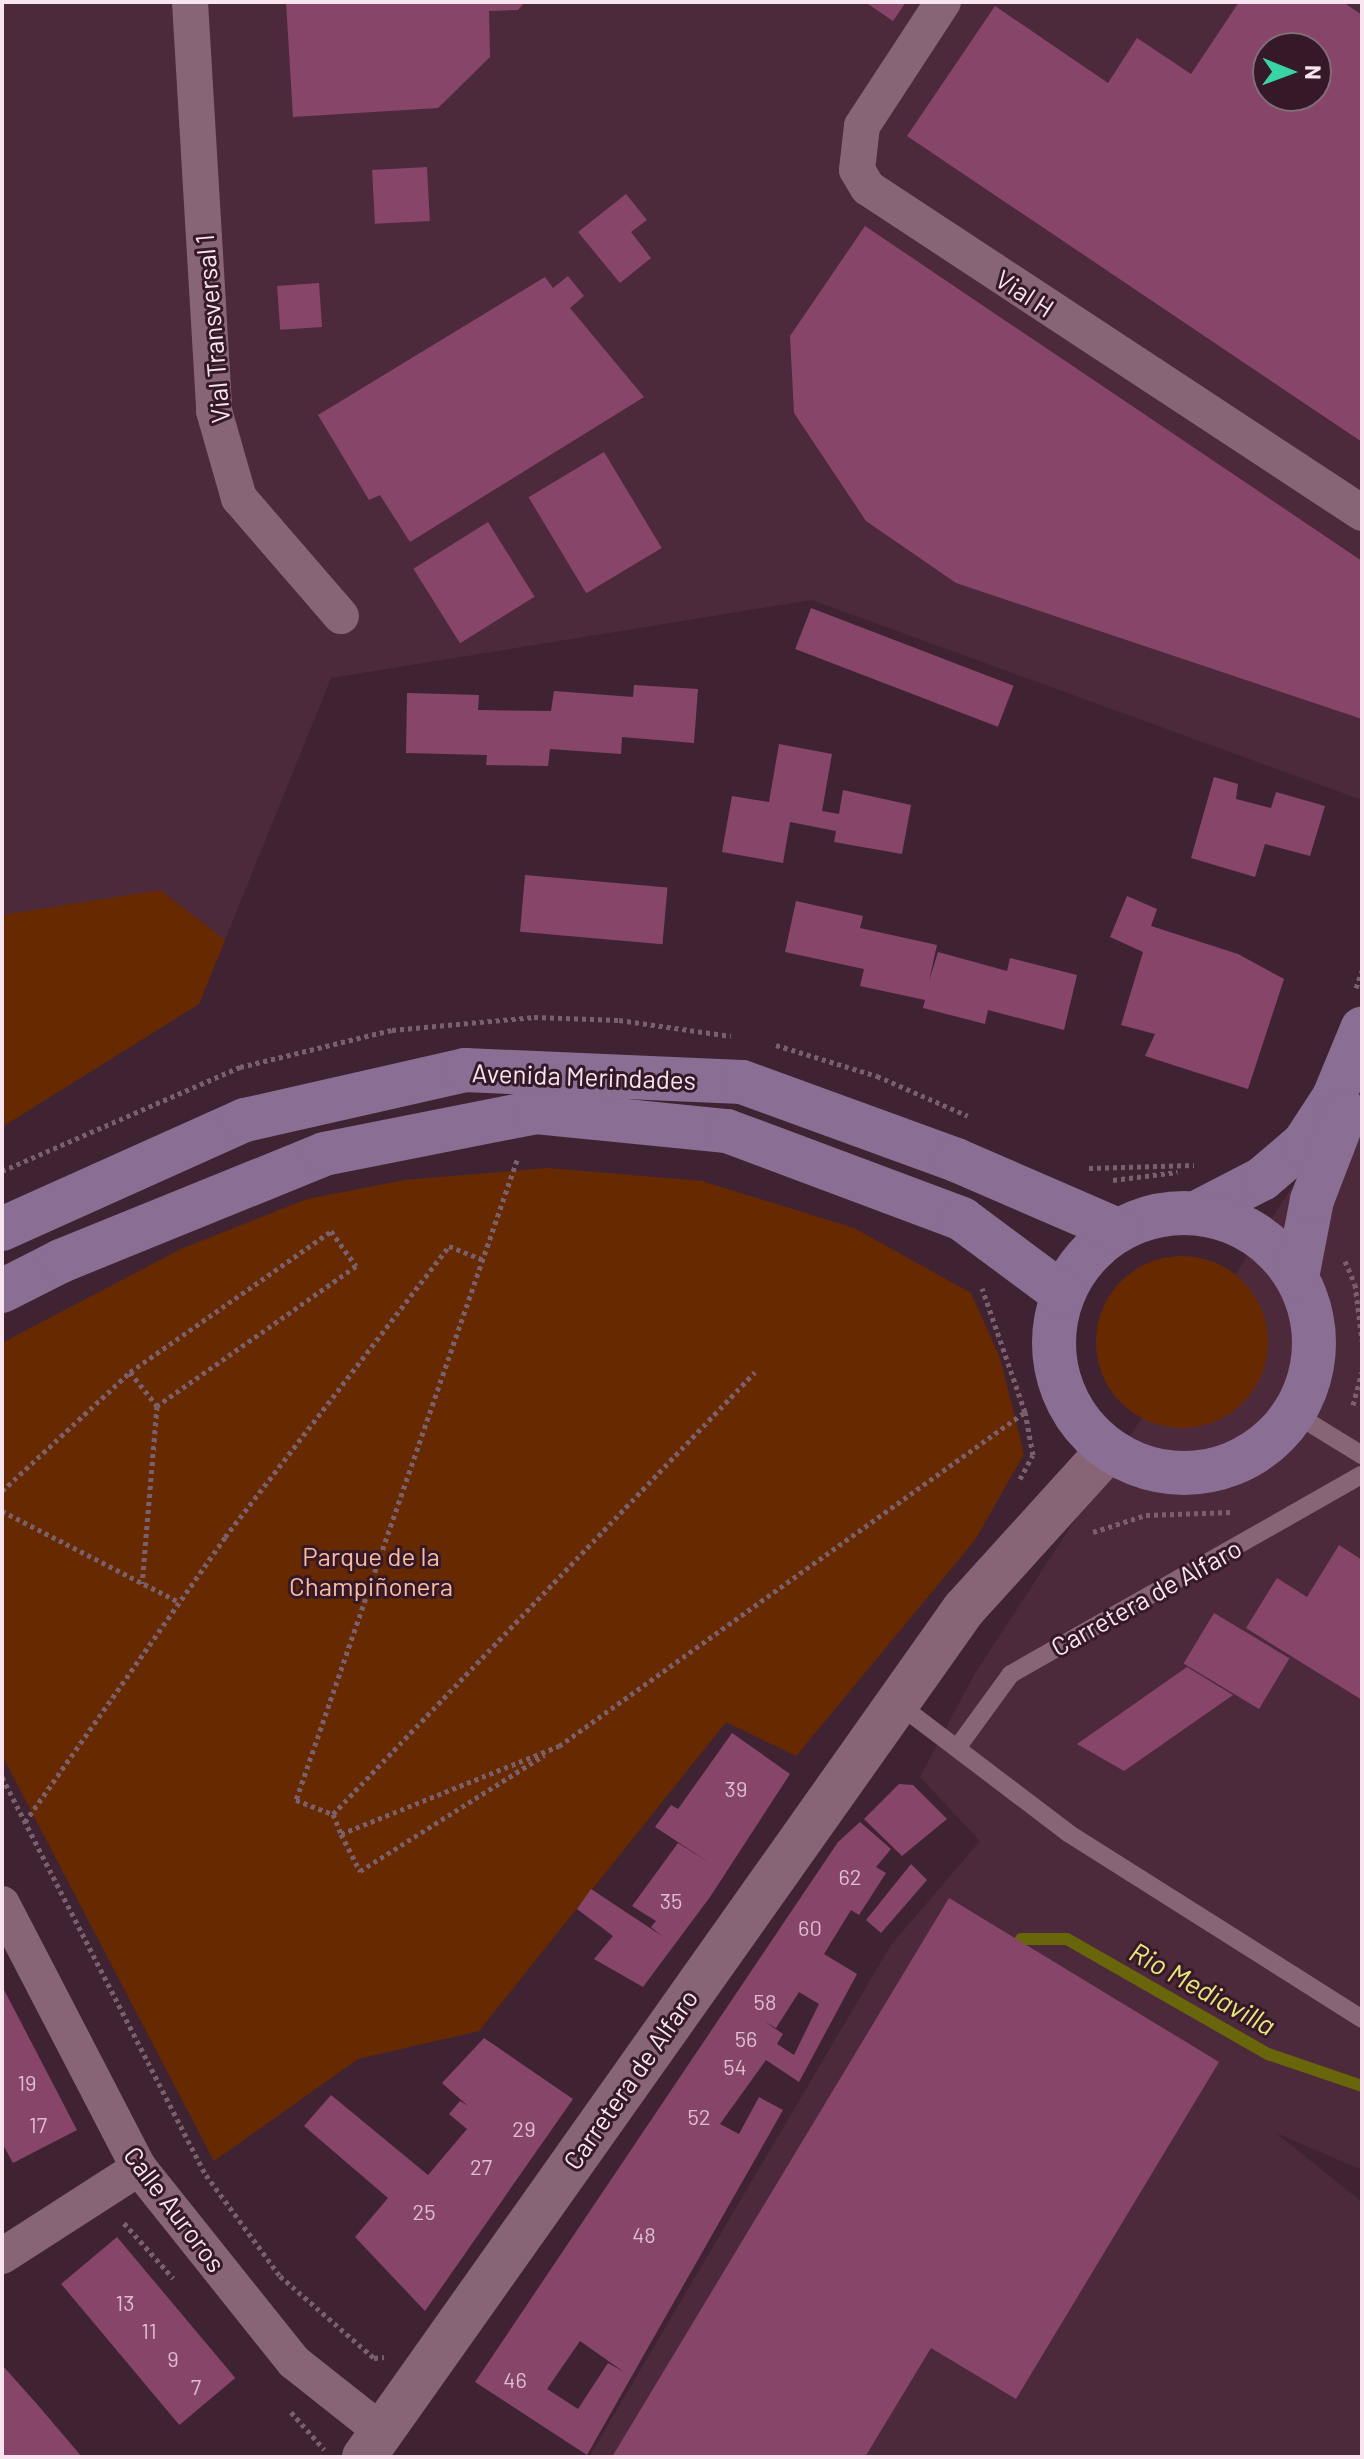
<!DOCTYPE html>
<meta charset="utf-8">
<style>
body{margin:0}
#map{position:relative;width:1364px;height:2459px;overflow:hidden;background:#402332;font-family:Barlow,sans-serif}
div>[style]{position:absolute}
.built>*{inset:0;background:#4d293c}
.green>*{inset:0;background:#672a00}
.round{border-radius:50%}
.stream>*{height:12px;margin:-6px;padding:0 6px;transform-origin:6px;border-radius:6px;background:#68650a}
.building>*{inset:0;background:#88456a;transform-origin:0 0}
.path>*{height:5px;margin-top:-2.5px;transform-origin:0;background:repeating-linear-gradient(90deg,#7a606d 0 4px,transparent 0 8px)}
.service>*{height:18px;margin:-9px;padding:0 9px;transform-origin:9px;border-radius:9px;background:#886576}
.minor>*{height:36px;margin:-18px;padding:0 18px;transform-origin:18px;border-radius:18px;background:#886576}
.tertiary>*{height:44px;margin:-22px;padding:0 22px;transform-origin:22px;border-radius:22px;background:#886576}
.secondary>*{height:44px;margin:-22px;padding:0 22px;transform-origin:22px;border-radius:22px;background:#8a6e93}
.secondary>.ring{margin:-22px;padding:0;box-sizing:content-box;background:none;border:44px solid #8a6e93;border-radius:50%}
span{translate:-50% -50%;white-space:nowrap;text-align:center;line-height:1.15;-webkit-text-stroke:6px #351928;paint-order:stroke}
.number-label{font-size:22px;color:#ddbdce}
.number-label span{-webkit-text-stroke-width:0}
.street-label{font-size:26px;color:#f9e5ef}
.park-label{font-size:26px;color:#f8bc9f}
.water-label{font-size:28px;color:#e9e779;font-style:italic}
.frame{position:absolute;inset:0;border:4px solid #f9e5ef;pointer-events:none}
.north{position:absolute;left:1252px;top:32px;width:80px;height:80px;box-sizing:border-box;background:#351928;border:2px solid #836b78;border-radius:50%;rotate:91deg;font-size:22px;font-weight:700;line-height:32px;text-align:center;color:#f9e5ef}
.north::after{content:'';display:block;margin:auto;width:28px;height:36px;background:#39d4a5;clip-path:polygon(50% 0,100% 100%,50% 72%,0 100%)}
</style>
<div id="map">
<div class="built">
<div style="clip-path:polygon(evenodd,2px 2px,1362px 2px,1362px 800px,812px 600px,331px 678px,225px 940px,160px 890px,2px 915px,2px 2px,1268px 48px,1316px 48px,1316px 96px,1268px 96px,1268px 48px)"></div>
<div style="clip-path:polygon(1362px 1080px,1362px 2170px,1276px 2133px,1362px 2202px,1362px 2457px,589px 2457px,891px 1945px,980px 1841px,920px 1777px,974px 1675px)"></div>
</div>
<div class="green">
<div style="clip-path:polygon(160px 890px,225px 940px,199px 1004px,2px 1127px,2px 915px)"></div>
<div style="clip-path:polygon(547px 1168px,702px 1181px,854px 1228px,971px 1293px,1000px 1358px,1024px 1454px,975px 1540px,796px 1756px,726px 1722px,479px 2031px,358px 2059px,214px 2161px,2px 1755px,2px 1343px,181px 1249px,307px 1199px,405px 1180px)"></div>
<div class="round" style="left:1096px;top:1256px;width:172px;height:172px"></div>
</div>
<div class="stream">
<div style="left:1021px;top:1939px;width:46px"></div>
<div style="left:1067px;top:1939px;width:232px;rotate:29.8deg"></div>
<div style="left:1268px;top:2054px;width:99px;rotate:18.8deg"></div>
</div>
<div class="building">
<div style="clip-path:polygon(286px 2px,525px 2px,518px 10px,489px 11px,490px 57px,438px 108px,293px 117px)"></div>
<div style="clip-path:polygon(865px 2px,906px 2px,893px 21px)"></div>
<div style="clip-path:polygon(evenodd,1239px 2px,1343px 2px,1362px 15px,1362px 442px,907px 136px,995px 6px,1108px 83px,1137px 38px,1191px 74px,1239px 2px,1268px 48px,1316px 48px,1316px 96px,1268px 96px,1268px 48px)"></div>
<div style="left:427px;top:167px;width:54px;height:55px;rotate:87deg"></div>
<div style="clip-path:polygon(626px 194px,647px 220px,631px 232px,651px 258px,620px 283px,578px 232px)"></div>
<div style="clip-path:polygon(865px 226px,1362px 561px,1362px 719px,956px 583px,866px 521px,794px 413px,790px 336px)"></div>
<div style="clip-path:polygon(568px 276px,584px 296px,570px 308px,644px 397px,410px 542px,380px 495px,369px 500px,318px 415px,545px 277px,553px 288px)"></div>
<div style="left:319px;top:283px;width:44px;height:42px;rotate:86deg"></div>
<div style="left:604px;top:452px;width:112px;height:88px;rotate:59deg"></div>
<div style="left:488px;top:522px;width:88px;height:88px;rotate:58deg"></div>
<div style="left:811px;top:608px;width:217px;height:44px;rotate:21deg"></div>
<div style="clip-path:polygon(634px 685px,698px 689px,694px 743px,622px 737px,621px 754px,550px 749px,548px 766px,486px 765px,487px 755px,406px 753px,407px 693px,479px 695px,478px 710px,551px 711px,554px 691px,633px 697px)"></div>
<div style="clip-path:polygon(779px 744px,832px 754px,822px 811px,839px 814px,843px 790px,911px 805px,902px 854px,834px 842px,836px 831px,790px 822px,783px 863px,722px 852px,732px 796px,769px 802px)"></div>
<div style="clip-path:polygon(1214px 777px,1238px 784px,1236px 799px,1271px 808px,1276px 792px,1325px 806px,1310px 856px,1265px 844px,1255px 877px,1191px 858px)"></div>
<div style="left:525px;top:875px;width:143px;height:57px;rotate:5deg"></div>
<div style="clip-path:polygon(1127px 896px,1157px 909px,1151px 926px,1238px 954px,1284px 979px,1248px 1089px,1145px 1056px,1155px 1034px,1121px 1025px,1143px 952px,1110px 937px)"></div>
<div style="clip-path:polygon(796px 901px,863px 916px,860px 928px,937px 945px,929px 981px,938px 952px,1007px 971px,1010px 958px,1077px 975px,1064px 1030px,988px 1010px,985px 1024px,923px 1008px,925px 1000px,860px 986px,864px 969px,785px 952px)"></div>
<div style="clip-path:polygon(1339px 1545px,1362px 1560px,1362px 1700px,1246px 1628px,1277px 1578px,1307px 1597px)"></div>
<div style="left:1214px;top:1613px;width:88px;height:59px;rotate:31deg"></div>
<div style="clip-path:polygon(1187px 1667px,1233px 1695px,1124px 1771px,1077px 1744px)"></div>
<div style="clip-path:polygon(732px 1733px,790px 1774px,710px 1897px,643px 1987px,594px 1959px,613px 1936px,577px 1909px,591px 1889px,662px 1936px,651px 1927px,656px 1921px,632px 1906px,678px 1843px,710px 1863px,655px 1827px,671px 1805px,678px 1809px)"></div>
<div style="clip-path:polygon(899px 1784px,913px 1785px,947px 1819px,902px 1856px,864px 1819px)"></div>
<div style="clip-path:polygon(evenodd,860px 1822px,891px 1849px,876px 1867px,886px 1873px,859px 1915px,851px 1910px,824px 1954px,857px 1974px,799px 2082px,766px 2060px,720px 2124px,739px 2134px,759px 2097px,783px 2110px,587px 2455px,475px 2382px,838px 1842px,860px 1822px,799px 1992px,819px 2004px,794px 2055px,777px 2044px,783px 2034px,764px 2021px,776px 2028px,799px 1992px,860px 1822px,580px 2341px,624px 2372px,608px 2363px,578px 2409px,547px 2389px,580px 2341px)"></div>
<div style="clip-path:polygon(911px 1864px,927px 1880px,881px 1933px,866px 1920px)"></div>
<div style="clip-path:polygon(949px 1898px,1219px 2062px,1016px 2399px,931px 2348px,865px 2457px,612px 2457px)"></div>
<div style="clip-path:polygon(2px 1986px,77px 2130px,13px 2163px,2px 2143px)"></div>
<div style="clip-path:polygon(484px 2038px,573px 2099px,425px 2311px,355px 2237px,388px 2198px,304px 2126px,331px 2095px,428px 2175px,467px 2129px,449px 2114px,460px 2101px,468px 2106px,442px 2083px)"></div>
<div style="left:117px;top:2237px;width:184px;height:73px;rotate:50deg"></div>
<div style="clip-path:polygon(2px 2365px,36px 2403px,82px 2457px,2px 2457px)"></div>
</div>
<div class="path">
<div style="left:1356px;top:988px;width:18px;rotate:-71deg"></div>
<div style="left:776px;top:1045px;width:106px;rotate:17.1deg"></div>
<div style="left:877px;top:1076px;width:99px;rotate:23.7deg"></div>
<div style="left:517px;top:1160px;width:677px;rotate:109.05deg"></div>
<div style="left:296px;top:1800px;width:40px;rotate:21deg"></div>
<div style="left:333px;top:1814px;width:22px;rotate:68deg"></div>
<div style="left:341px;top:1834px;width:235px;rotate:-22deg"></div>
<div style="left:559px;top:1746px;width:573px;rotate:-35.63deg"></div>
<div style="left:1025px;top:1412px;width:131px;rotate:-109.1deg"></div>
<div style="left:1089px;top:1168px;width:105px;rotate:-1.6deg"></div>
<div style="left:2px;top:1171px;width:260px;rotate:-23.6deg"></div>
<div style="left:240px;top:1067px;width:156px;rotate:-13.7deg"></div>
<div style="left:392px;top:1030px;width:143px;rotate:-5.2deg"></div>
<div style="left:534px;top:1017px;width:85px;rotate:2deg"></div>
<div style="left:619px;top:1020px;width:113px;rotate:8.1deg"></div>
<div style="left:1113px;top:1180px;width:65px;rotate:-7deg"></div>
<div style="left:1345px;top:1261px;width:25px;rotate:67deg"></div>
<div style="left:1355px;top:1284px;width:57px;rotate:83deg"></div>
<div style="left:130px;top:1372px;width:246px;rotate:-35deg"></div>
<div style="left:331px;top:1231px;width:43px;rotate:54.5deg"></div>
<div style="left:356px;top:1266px;width:243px;rotate:144.9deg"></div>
<div style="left:1353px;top:1405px;width:34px;rotate:-75deg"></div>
<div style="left:1020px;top:1479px;width:27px;rotate:-62deg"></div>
<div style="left:1033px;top:1455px;width:44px;rotate:-100.5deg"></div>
<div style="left:2px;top:1491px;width:175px;rotate:-42.9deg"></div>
<div style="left:130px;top:1372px;width:43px;rotate:51.5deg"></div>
<div style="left:157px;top:1406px;width:178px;rotate:94.8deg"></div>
<div style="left:2px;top:1511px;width:199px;rotate:27.2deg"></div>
<div style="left:1093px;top:1532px;width:56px;rotate:-17.8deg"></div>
<div style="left:1146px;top:1515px;width:86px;rotate:-2deg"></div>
<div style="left:2px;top:1777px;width:447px;rotate:62.9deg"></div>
<div style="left:206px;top:2175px;width:125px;rotate:53.8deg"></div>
<div style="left:280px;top:2276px;width:125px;rotate:41.1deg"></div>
<div style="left:374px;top:2358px;width:10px;rotate:-6deg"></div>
<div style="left:333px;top:1814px;width:611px;rotate:-46.33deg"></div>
<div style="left:25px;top:1822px;width:348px;rotate:-54.9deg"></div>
<div style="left:225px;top:1537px;width:367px;rotate:-52.4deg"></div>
<div style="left:449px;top:1246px;width:38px;rotate:22deg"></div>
<div style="left:341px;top:1834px;width:42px;rotate:62.8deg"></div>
<div style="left:360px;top:1871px;width:218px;rotate:-32.2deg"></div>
<div style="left:124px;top:2223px;width:74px;rotate:48.3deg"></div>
<div style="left:291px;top:2412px;width:50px;rotate:48.3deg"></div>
</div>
<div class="service">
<div style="left:1292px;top:1412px;width:82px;rotate:31.6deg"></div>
<div style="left:897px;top:1703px;width:215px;rotate:37.2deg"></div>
<div style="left:1068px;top:1833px;width:348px;rotate:32.3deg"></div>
<div style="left:957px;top:1748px;width:92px;rotate:-53.9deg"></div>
<div style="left:1011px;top:1674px;width:403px;rotate:-29.6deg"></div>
</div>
<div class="minor">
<div style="left:190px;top:2px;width:410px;rotate:86.6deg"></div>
<div style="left:214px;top:411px;width:91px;rotate:74deg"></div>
<div style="left:239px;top:498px;width:156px;rotate:49.2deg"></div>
<div style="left:943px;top:2px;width:148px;rotate:123.2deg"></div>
<div style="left:862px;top:126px;width:44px;rotate:96.5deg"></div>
<div style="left:857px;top:170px;width:21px;rotate:59deg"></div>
<div style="left:868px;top:188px;width:591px;rotate:33.34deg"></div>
<div style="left:2px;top:1904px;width:297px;rotate:62.6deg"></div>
<div style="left:139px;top:2168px;width:248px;rotate:51.4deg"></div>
<div style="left:294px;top:2362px;width:111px;rotate:38.4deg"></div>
<div style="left:2px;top:2256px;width:163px;rotate:-32.7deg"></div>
</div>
<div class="tertiary">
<div style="left:364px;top:2457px;width:1039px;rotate:-54.72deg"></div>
<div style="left:964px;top:1609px;width:215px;rotate:-47.8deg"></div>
</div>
<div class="secondary">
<div style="left:1196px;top:1213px;width:74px;rotate:-27.3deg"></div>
<div style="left:1262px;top:1179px;width:55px;rotate:-40.6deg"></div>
<div style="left:1304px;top:1143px;width:55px;rotate:-56.9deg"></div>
<div style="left:1334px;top:1097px;width:74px;rotate:-67.6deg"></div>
<div class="ring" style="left:1054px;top:1213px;width:216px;height:216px"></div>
<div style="left:2px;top:1229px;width:266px;rotate:-24.2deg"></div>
<div style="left:245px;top:1120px;width:226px;rotate:-12.8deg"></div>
<div style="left:465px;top:1070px;width:277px;rotate:2.5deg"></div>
<div style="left:742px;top:1082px;width:228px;rotate:20deg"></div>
<div style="left:956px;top:1160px;width:176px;rotate:23.4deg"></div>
<div style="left:1297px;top:1277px;width:78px;rotate:-79deg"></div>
<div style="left:1312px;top:1200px;width:94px;rotate:-68.9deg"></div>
<div style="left:2px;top:1291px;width:66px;rotate:-27deg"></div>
<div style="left:61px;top:1261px;width:284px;rotate:-22.1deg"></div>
<div style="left:324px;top:1154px;width:216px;rotate:-11.2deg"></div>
<div style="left:536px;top:1112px;width:192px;rotate:5.7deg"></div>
<div style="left:727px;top:1131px;width:251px;rotate:20.5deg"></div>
<div style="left:962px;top:1219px;width:126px;rotate:36.6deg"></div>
</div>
<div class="number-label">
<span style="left:736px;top:1789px">39</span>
<span style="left:850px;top:1877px">62</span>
<span style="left:671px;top:1901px">35</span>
<span style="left:810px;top:1928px">60</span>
<span style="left:765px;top:2002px">58</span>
<span style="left:746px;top:2039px">56</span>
<span style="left:735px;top:2067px">54</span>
<span style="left:27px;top:2083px">19</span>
<span style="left:699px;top:2117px">52</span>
<span style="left:38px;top:2125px">17</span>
<span style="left:524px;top:2129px">29</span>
<span style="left:481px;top:2167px">27</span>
<span style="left:424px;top:2212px">25</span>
<span style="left:644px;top:2235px">48</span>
<span style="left:125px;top:2303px">13</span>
<span style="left:149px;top:2331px">11</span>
<span style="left:173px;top:2359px">9</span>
<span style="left:515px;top:2380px">46</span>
<span style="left:196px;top:2387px">7</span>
</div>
<div class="street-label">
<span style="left:1025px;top:293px;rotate:33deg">Vial H</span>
<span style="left:212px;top:329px;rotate:-95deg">Vial Transversal 1</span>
<span style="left:584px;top:1076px;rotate:2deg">Avenida Merindades</span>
<span style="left:1146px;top:1597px;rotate:-29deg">Carretera de Alfaro</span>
<span style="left:630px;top:2079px;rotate:-55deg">Carretera de Alfaro</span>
<span style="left:175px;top:2209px;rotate:53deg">Calle Auroros</span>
</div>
<div class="park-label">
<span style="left:371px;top:1571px">Parque de la<br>Champiñonera</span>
</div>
<div class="water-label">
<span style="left:1203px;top:1988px;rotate:29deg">Rio Mediavilla</span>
</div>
<div class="frame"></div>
<div class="north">N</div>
</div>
